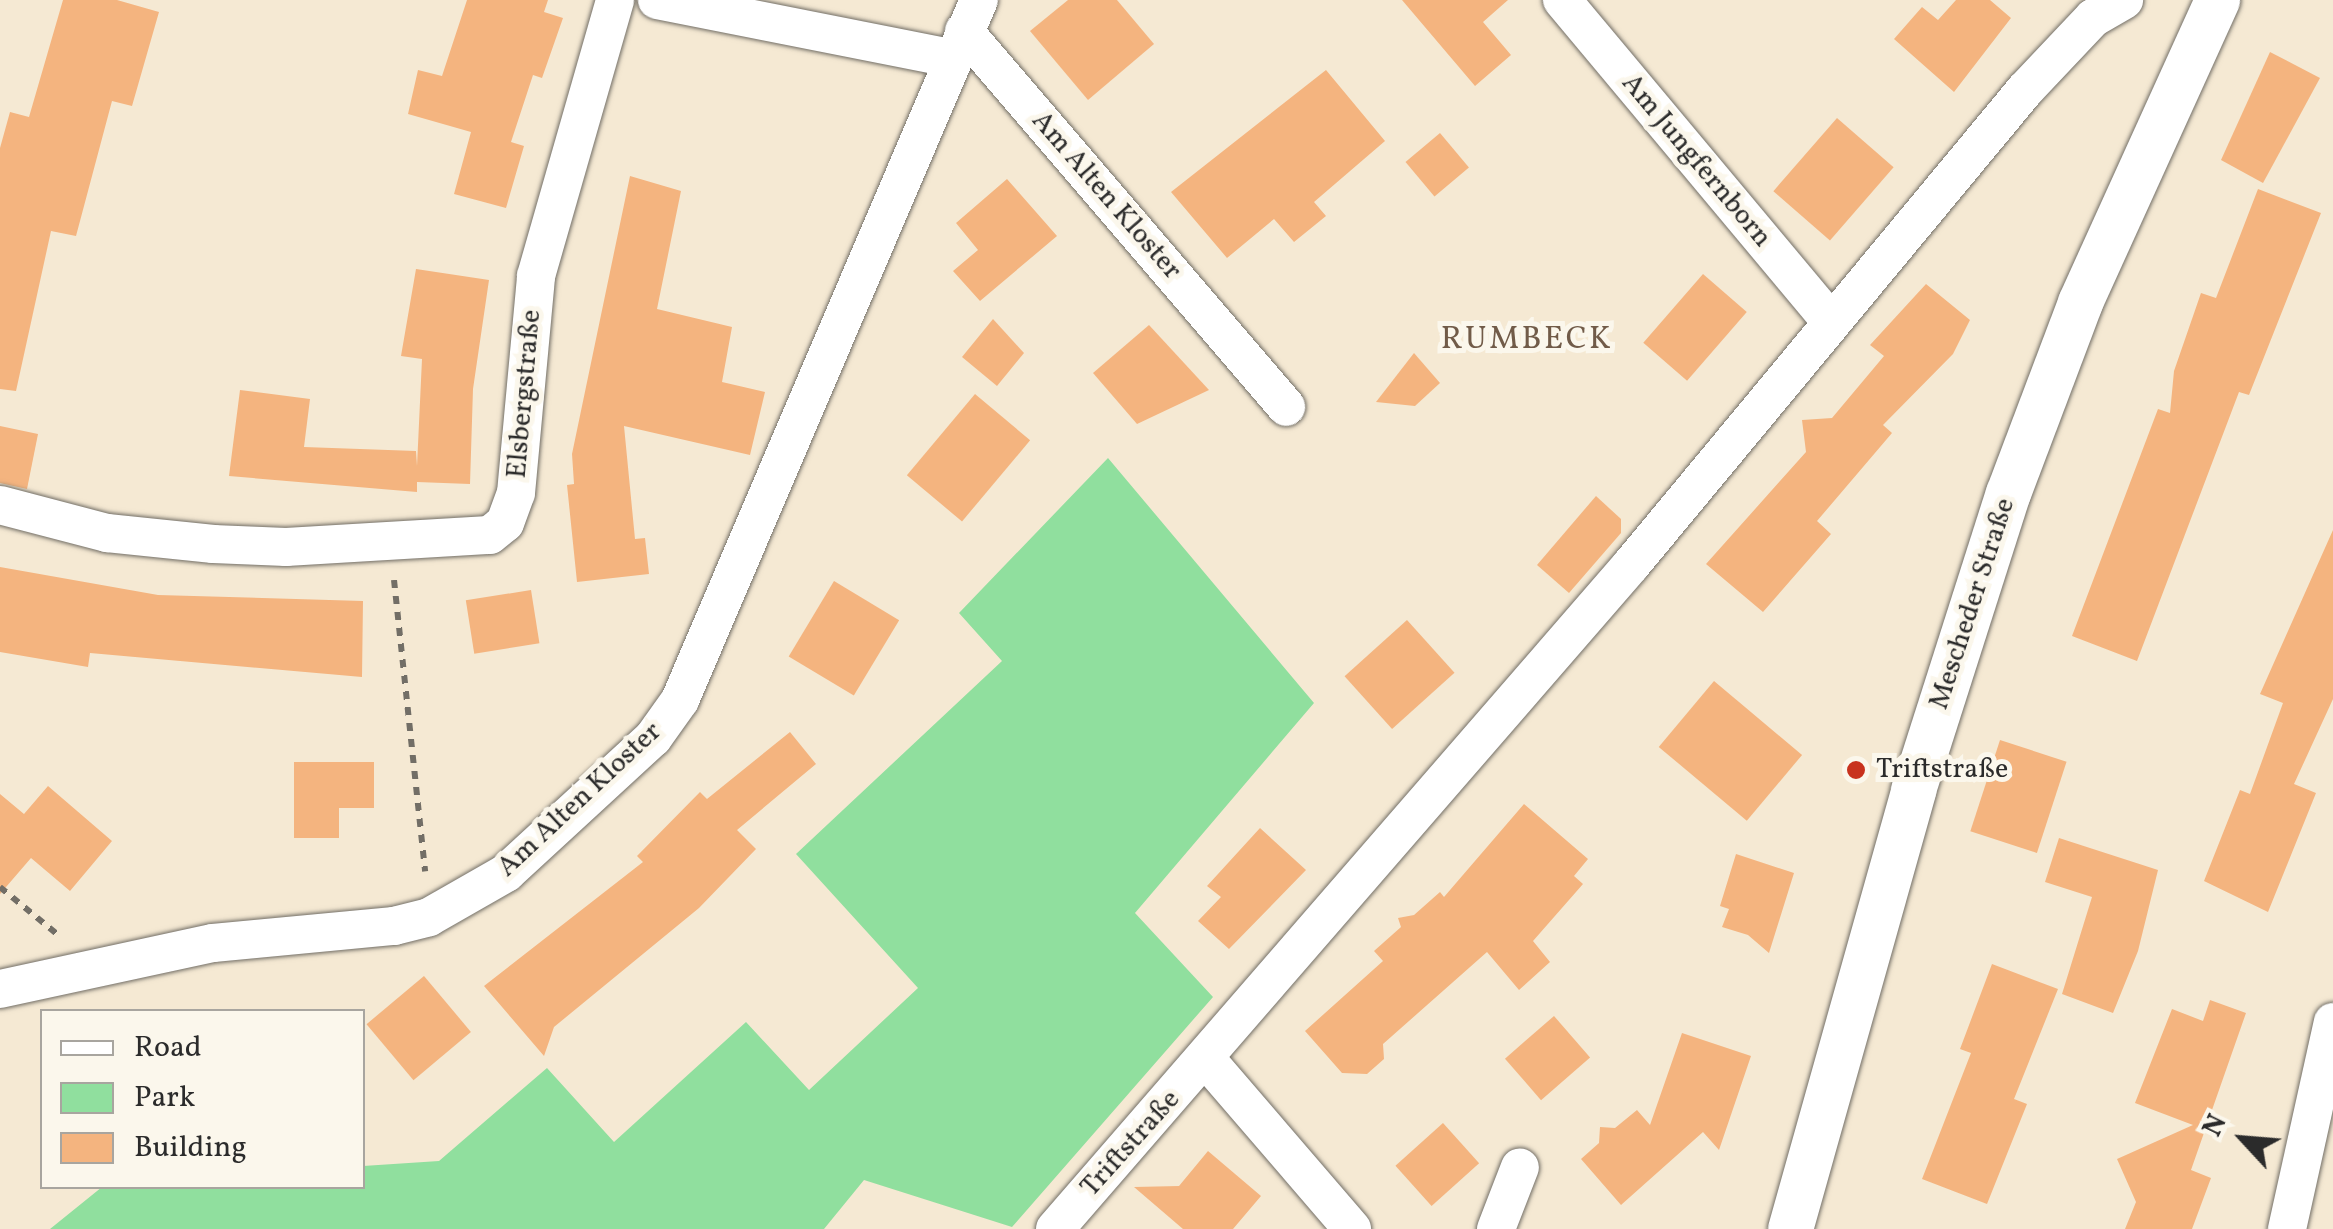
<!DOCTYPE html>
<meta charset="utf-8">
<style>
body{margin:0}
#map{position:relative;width:2333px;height:1229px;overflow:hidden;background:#f5e9d3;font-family:Vollkorn,serif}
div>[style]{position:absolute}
.green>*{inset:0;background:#90df9e}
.building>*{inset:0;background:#f4b47f;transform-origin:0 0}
.path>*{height:6px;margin-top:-3px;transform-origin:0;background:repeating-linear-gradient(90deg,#726e66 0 8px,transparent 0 16px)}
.roads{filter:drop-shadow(0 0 2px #726e66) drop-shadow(0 0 2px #726e66)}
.minor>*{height:38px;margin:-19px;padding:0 19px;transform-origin:19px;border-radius:19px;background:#fff}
.tertiary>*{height:45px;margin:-22.5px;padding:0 22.5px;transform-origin:22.5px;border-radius:22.5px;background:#fff}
.dots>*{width:28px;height:28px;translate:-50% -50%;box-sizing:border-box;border:5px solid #fbf7ec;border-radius:50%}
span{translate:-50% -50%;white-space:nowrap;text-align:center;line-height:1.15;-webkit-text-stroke:10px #fbf7ec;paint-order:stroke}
.street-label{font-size:28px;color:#2b2b2b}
.poi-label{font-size:28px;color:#2b2b2b}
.left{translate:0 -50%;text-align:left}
.quarter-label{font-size:32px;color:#715b48;letter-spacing:2.5px}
.legend{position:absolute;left:40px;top:1009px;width:325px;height:180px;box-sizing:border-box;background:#fbf7ec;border:2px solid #a8a59f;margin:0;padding:12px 18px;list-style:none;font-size:30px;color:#2b2b2b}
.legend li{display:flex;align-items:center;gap:20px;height:50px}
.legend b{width:50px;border:2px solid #a8a59f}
.north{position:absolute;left:2193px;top:1089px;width:100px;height:100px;-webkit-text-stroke:8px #fbf7ec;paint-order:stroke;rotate:296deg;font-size:28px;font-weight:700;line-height:40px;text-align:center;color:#2b2b2b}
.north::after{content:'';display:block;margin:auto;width:35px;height:45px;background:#2b2b2b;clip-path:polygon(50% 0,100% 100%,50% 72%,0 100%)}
</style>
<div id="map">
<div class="green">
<div style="clip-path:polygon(1108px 458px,1314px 703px,1135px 913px,1213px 997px,1012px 1227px,864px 1180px,824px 1229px,50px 1229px,102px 1187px,362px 1186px,363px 1166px,439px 1161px,547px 1068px,614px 1142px,746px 1022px,809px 1090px,918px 988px,796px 854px,1002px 661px,959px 613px)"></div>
</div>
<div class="building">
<div style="clip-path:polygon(63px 0,117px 0,159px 12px,132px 106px,112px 101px,76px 236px,51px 231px,16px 391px,0 389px,0 148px,10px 112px,29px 117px)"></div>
<div style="clip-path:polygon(467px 0,548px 0,544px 12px,563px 18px,542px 78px,533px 75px,511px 142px,524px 146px,506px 208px,454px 194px,471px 132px,408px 114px,418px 70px,442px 76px)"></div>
<div style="clip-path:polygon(1068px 0,1117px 0,1154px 44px,1088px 100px,1030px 31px)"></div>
<div style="clip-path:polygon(1402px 0,1508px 0,1483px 22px,1511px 55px,1475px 86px)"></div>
<div style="clip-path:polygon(1956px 0,1990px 0,2011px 18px,1954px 92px,1894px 39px,1922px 7px,1938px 20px)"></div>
<div style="clip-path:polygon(2270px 52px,2320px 78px,2263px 183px,2221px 160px)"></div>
<div style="clip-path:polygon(1326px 70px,1385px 141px,1314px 202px,1326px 216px,1294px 242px,1274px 219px,1227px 258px,1171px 192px)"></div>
<div style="left:1837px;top:118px;width:75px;height:97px;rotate:41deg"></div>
<div style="left:1440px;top:133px;width:45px;height:45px;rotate:50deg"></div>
<div style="clip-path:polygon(630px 176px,681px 191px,657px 309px,732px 327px,722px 382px,765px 392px,750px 455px,624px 426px,635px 539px,645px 538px,649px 574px,577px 582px,567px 485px,574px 484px,572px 454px)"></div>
<div style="clip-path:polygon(1007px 179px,1057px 236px,980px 301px,953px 271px,978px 250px,956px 223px)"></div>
<div style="clip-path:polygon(2258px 189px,2321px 213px,2249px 395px,2239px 392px,2137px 661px,2072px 636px,2158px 409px,2170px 413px,2174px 371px,2201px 293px,2216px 298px)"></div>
<div style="clip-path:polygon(416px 269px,489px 280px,473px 389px,470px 484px,417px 482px,417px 492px,229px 476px,240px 390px,310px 399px,304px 447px,416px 451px,417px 466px,422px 359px,401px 356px)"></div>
<div style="left:1703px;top:274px;width:58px;height:91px;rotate:41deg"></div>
<div style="clip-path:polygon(1926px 284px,1970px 320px,1953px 354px,1883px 425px,1892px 433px,1817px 521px,1831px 534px,1763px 612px,1706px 564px,1806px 452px,1802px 420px,1832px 418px,1884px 356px,1870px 345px)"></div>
<div style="clip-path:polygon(993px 319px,1024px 353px,997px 386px,962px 357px)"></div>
<div style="clip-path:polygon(1149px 325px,1209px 390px,1137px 424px,1093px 373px)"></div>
<div style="clip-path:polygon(1414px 353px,1440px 383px,1415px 406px,1376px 402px)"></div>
<div style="left:975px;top:394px;width:72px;height:106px;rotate:40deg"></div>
<div style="clip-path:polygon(0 426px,38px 434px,27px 489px,0 483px)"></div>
<div style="clip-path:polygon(1596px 496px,1621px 519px,1621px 533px,1569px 593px,1537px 565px)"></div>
<div style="clip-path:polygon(2333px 530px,2333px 699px,2294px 784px,2316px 793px,2268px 912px,2204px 881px,2240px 790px,2250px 794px,2283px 703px,2260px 694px)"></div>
<div style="clip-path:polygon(0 567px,158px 595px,363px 601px,362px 677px,90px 653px,88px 667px,0 652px)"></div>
<div style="left:834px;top:581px;width:76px;height:88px;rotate:31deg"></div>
<div style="left:531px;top:590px;width:54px;height:66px;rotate:81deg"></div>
<div style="left:1407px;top:620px;width:71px;height:84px;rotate:48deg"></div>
<div style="left:1714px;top:681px;width:115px;height:86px;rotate:40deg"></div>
<div style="clip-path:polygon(790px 732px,816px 764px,737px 830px,756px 849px,699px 908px,554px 1027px,544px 1056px,484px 986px,643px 862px,637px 856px,700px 792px,707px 799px)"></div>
<div style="left:2000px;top:740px;width:70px;height:96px;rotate:18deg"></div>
<div style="clip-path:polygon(294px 762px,374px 762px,374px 808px,339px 808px,339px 838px,294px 838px)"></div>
<div style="clip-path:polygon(48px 786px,112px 841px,70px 891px,31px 858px,0 894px,0 794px,24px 814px)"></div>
<div style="clip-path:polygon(1524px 804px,1588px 859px,1574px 876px,1583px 884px,1533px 941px,1550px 962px,1519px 990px,1487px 952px,1383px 1044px,1384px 1059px,1367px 1074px,1342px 1073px,1305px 1031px,1383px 961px,1374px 951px,1401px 927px,1398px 918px,1414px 915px,1440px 892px,1444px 897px)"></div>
<div style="clip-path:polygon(1260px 828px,1306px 870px,1229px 949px,1198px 921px,1221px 897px,1207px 886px)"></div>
<div style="clip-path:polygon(2059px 838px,2158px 870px,2138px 951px,2113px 1013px,2062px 994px,2092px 897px,2045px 882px)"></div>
<div style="clip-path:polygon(1736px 854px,1794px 873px,1769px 953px,1748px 935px,1722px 927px,1729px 909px,1720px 906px)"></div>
<div style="clip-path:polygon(1992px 964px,2058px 989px,2014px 1099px,2027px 1104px,1987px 1204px,1922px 1179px,1971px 1053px,1960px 1049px)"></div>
<div style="left:424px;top:976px;width:73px;height:75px;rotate:50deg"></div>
<div style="clip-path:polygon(2210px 1000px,2246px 1013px,2191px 1170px,2211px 1178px,2192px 1229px,2125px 1229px,2136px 1202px,2117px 1159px,2193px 1125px,2135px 1103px,2172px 1009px,2203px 1021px)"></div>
<div style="left:1554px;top:1016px;width:55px;height:65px;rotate:49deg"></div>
<div style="clip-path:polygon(1682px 1033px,1751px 1056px,1719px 1150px,1703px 1132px,1621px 1205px,1581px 1159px,1599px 1143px,1600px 1127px,1615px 1128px,1637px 1110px,1650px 1125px)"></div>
<div style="left:1443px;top:1123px;width:54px;height:64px;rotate:48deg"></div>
<div style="clip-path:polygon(1208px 1151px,1261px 1196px,1233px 1229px,1183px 1229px,1134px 1187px,1179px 1186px)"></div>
</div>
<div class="path">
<div style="left:394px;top:580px;width:293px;rotate:83.9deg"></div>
<div style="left:0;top:887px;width:74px;rotate:39.5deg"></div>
</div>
<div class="roads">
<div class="minor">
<div style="left:657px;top:0;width:300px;rotate:11.2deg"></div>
<div style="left:1562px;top:0;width:418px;rotate:50.1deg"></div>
<div style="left:964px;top:31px;width:495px;rotate:49.4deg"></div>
<div style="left:0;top:505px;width:111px;rotate:14.7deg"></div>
<div style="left:107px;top:533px;width:107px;rotate:5.9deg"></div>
<div style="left:213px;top:544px;width:73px;rotate:2.4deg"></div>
<div style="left:286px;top:547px;width:204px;rotate:-3.4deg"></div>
<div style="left:490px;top:535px;width:19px;rotate:-39deg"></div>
<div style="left:505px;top:523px;width:32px;rotate:-70deg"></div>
<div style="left:516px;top:493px;width:218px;rotate:-84.7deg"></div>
<div style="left:536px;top:276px;width:287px;rotate:-74deg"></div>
<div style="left:0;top:989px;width:218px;rotate:-12.2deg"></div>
<div style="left:213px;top:943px;width:182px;rotate:-5.4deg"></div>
<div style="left:394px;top:926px;width:36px;rotate:-14deg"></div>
<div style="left:429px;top:917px;width:89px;rotate:-29.7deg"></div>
<div style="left:506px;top:873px;width:200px;rotate:-42.6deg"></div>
<div style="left:653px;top:738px;width:47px;rotate:-54.6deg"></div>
<div style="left:680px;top:700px;width:761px;rotate:-66.87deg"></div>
<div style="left:1206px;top:1059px;width:224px;rotate:49.3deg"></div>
<div style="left:1055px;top:1229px;width:879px;rotate:-49.06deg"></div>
<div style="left:1631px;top:565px;width:617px;rotate:-50.33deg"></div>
<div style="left:2025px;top:90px;width:99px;rotate:-46.6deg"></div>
<div style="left:2093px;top:18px;width:36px;rotate:-30deg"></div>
<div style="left:1496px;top:1229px;width:66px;rotate:-68.8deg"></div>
<div style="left:2287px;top:1229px;width:212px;rotate:-77.5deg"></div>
</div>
<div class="tertiary">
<div style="left:1790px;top:1229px;width:456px;rotate:-74.3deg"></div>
<div style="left:1913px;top:790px;width:312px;rotate:-72.3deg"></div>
<div style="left:2008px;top:493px;width:204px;rotate:-69.3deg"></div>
<div style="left:2080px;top:302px;width:332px;rotate:-65.6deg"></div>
</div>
</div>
<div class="dots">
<div style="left:1856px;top:770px;background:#c8321e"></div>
</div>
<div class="street-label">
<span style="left:1696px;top:161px;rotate:50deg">Am Jungfernborn</span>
<span style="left:1106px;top:196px;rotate:49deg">Am Alten Kloster</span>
<span style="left:525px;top:394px;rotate:-85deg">Elsbergstraße</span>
<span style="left:1973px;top:604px;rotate:-72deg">Mescheder Straße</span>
<span style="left:580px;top:800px;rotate:-43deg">Am Alten Kloster</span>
<span style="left:1131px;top:1144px;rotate:-48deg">Triftstraße</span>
</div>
<div class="poi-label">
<span class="left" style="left:1876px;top:770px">Triftstraße</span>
</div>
<div class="quarter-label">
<span style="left:1527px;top:340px">RUMBECK</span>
</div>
<ul class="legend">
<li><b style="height:12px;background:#fff"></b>Road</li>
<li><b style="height:28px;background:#90df9e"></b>Park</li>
<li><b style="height:28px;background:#f4b47f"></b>Building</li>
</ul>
<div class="north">N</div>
</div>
